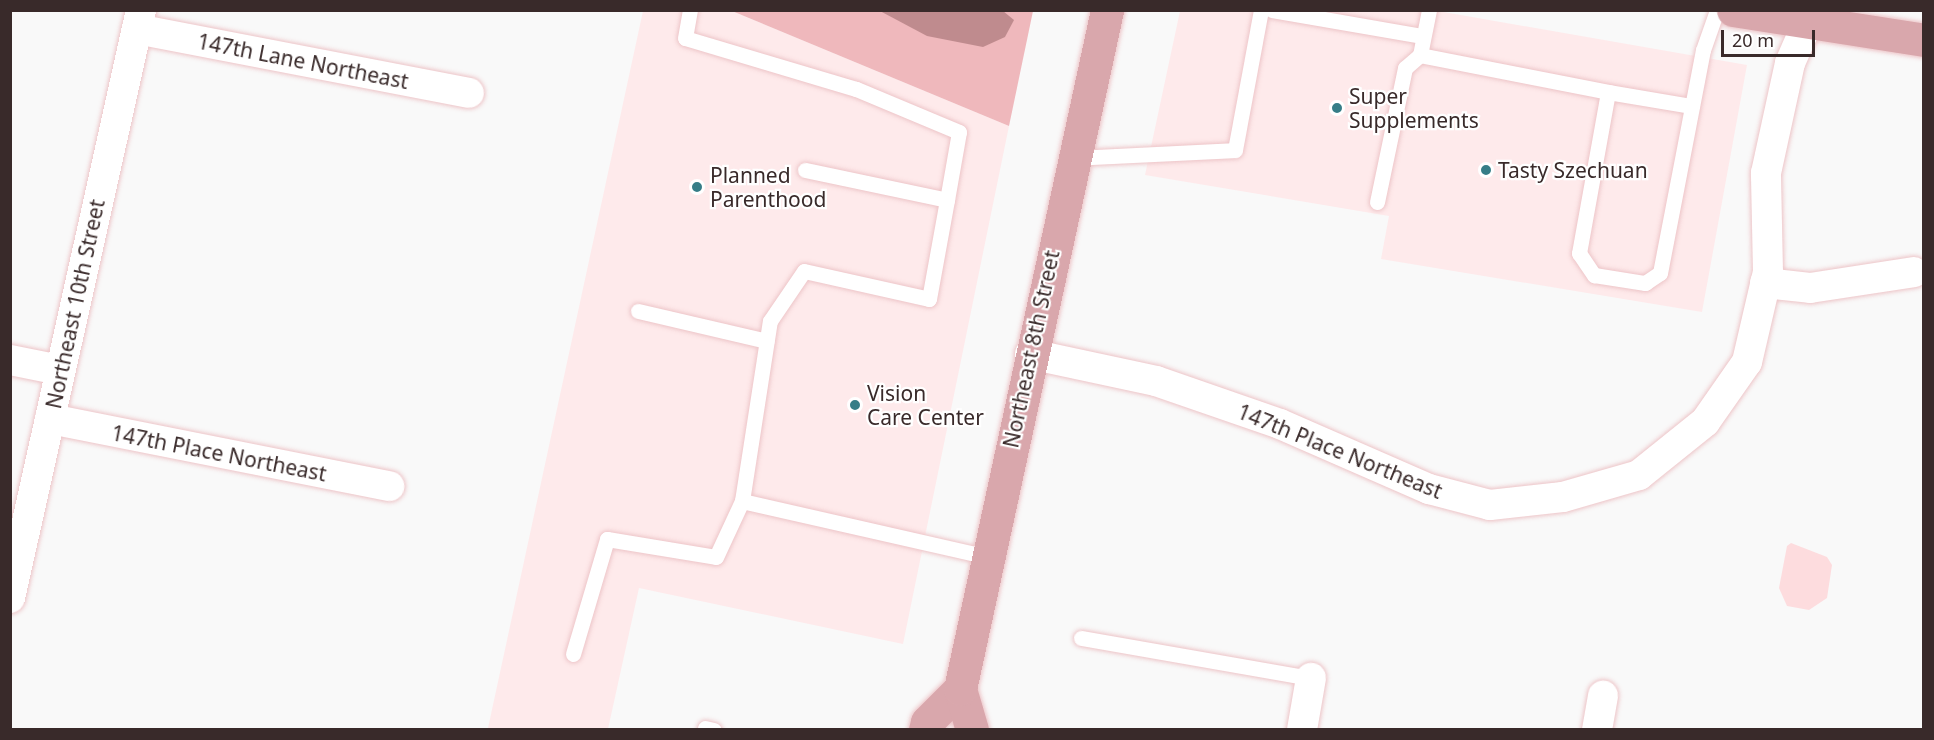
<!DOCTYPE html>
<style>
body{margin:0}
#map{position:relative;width:1934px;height:740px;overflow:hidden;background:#f9f9f9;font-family:"Noto Sans",sans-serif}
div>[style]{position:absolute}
.built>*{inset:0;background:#feeaeb}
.green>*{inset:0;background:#fddcde}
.forest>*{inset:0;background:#efb8bc}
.water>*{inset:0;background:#bf8b8e}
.roads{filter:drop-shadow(0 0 2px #edc5c8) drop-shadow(0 0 2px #edc5c8)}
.lane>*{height:15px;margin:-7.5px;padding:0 7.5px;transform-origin:7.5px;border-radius:7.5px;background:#fff}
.street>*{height:30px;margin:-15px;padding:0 15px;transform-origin:15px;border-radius:15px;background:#fff}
.primary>*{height:33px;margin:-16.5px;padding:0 16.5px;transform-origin:16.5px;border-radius:16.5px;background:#d9a7ac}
.dots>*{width:16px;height:16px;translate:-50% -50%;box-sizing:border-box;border:3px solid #fff;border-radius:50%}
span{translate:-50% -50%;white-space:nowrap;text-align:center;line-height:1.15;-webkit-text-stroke:4.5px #fff;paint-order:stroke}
.street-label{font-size:21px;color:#392a2a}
.poi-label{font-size:21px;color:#392a2a}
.left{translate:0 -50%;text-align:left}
.frame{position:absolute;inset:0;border:12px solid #392a2a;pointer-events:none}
.scale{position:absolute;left:1721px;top:30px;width:94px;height:27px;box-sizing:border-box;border:3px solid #392a2a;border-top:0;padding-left:8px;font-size:18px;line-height:21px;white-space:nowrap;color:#392a2a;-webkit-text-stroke:4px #fff;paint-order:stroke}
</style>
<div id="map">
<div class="built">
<div style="clip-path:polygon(643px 11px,732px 11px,1009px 126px,903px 644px,639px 588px,608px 729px,488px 728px)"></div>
<div style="clip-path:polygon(1180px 11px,1438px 11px,1747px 65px,1702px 312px,1381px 259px,1389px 216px,1145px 175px)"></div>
</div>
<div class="green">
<div style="clip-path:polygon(1791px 543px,1827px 557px,1832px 565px,1827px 598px,1809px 610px,1787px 606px,1779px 588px,1787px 546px)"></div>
</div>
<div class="forest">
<div style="clip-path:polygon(732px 11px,1033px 11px,1009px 126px)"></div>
</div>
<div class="water">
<div style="clip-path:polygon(880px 11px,1003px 11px,1014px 20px,1005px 37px,983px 47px,927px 36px)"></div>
</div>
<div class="roads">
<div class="lane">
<div style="left:1272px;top:10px;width:153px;rotate:9.8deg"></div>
<div style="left:1429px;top:10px;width:46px;rotate:101.3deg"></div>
<div style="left:1420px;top:55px;width:192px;rotate:11.1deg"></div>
<div style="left:1608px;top:92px;width:164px;rotate:100.2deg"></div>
<div style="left:1579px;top:253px;width:27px;rotate:56deg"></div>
<div style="left:1594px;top:275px;width:52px;rotate:8.9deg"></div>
<div style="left:1645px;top:283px;width:18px;rotate:-34deg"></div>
<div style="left:1660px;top:273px;width:227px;rotate:-79.1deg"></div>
<div style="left:1703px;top:50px;width:42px;rotate:-70.7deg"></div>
<div style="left:1608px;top:92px;width:85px;rotate:9.5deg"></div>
<div style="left:1073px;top:158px;width:162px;rotate:-2.8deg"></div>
<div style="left:1235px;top:150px;width:142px;rotate:-79.5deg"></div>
<div style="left:805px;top:170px;width:145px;rotate:11.9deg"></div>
<div style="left:1377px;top:202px;width:137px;rotate:-78.2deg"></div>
<div style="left:1405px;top:68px;width:20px;rotate:-41deg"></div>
<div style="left:638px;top:311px;width:132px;rotate:13.1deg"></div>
<div style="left:742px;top:501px;width:252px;rotate:12.8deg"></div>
<div style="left:1081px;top:638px;width:233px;rotate:9.9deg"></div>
<div style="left:573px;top:654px;width:120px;rotate:-73.5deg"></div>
<div style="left:607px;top:539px;width:110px;rotate:9.4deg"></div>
<div style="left:716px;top:557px;width:62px;rotate:-65.1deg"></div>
<div style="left:742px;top:501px;width:182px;rotate:-81.2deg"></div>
<div style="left:770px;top:321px;width:60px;rotate:-55.8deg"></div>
<div style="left:804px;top:271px;width:128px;rotate:12.6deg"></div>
<div style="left:929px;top:299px;width:101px;rotate:-79.7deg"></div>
<div style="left:947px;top:200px;width:69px;rotate:-80deg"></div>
<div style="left:959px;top:132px;width:112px;rotate:-157.3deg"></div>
<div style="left:856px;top:89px;width:178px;rotate:-163.4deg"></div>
<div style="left:685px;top:38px;width:28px;rotate:-80deg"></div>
<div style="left:705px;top:728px;width:9px;rotate:13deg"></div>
</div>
<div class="street">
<div style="left:137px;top:29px;width:338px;rotate:10.9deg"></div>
<div style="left:1765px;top:283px;width:45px;rotate:6.3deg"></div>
<div style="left:1810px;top:288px;width:105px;rotate:-8.7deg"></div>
<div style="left:1030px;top:354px;width:129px;rotate:12.1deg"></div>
<div style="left:1156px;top:381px;width:131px;rotate:19.1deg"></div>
<div style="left:1280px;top:424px;width:163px;rotate:23.6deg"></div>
<div style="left:1429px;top:489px;width:63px;rotate:14.7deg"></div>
<div style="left:1490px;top:505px;width:73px;rotate:-6.3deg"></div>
<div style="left:1563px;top:497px;width:79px;rotate:-16.1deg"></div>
<div style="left:1639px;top:475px;width:85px;rotate:-38.8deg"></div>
<div style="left:1705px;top:422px;width:73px;rotate:-55deg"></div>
<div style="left:1747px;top:362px;width:92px;rotate:-76.9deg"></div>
<div style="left:1768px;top:272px;width:99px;rotate:-91.2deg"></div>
<div style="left:1766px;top:173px;width:113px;rotate:-77.7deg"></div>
<div style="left:1790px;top:63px;width:45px;rotate:-66.3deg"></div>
<div style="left:10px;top:360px;width:51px;rotate:11.3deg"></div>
<div style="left:50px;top:419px;width:346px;rotate:11.2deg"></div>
<div style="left:10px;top:598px;width:602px;rotate:-77.44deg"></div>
<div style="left:1302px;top:730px;width:53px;rotate:-80.2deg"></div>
<div style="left:1597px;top:730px;width:35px;rotate:-80deg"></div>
</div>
<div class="primary">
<div style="left:1733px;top:10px;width:193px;rotate:8.9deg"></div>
<div style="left:925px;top:730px;width:8px;rotate:-76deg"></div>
<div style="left:927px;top:722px;width:47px;rotate:-45deg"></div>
<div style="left:972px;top:730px;width:43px;rotate:-106.3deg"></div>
<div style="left:960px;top:689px;width:695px;rotate:-77.78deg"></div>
</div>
</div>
<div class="dots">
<div style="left:1337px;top:108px;background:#367d87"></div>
<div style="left:1486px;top:170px;background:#367d87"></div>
<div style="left:697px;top:187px;background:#367d87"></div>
<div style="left:855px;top:405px;background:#367d87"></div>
</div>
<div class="street-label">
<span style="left:303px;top:61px;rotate:11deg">147th Lane Northeast</span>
<span style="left:75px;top:304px;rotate:-78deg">Northeast 10th Street</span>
<span style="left:1031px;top:349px;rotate:-78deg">Northeast 8th Street</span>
<span style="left:1340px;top:451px;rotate:22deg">147th Place Northeast</span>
<span style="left:219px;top:453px;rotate:11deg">147th Place Northeast</span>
</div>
<div class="poi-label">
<span class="left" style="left:1349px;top:108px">Super<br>Supplements</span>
<span class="left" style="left:1498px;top:170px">Tasty Szechuan</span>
<span class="left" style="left:710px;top:187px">Planned<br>Parenthood</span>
<span class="left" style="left:867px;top:405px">Vision<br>Care Center</span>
</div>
<div class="frame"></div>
<div class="scale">20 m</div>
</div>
